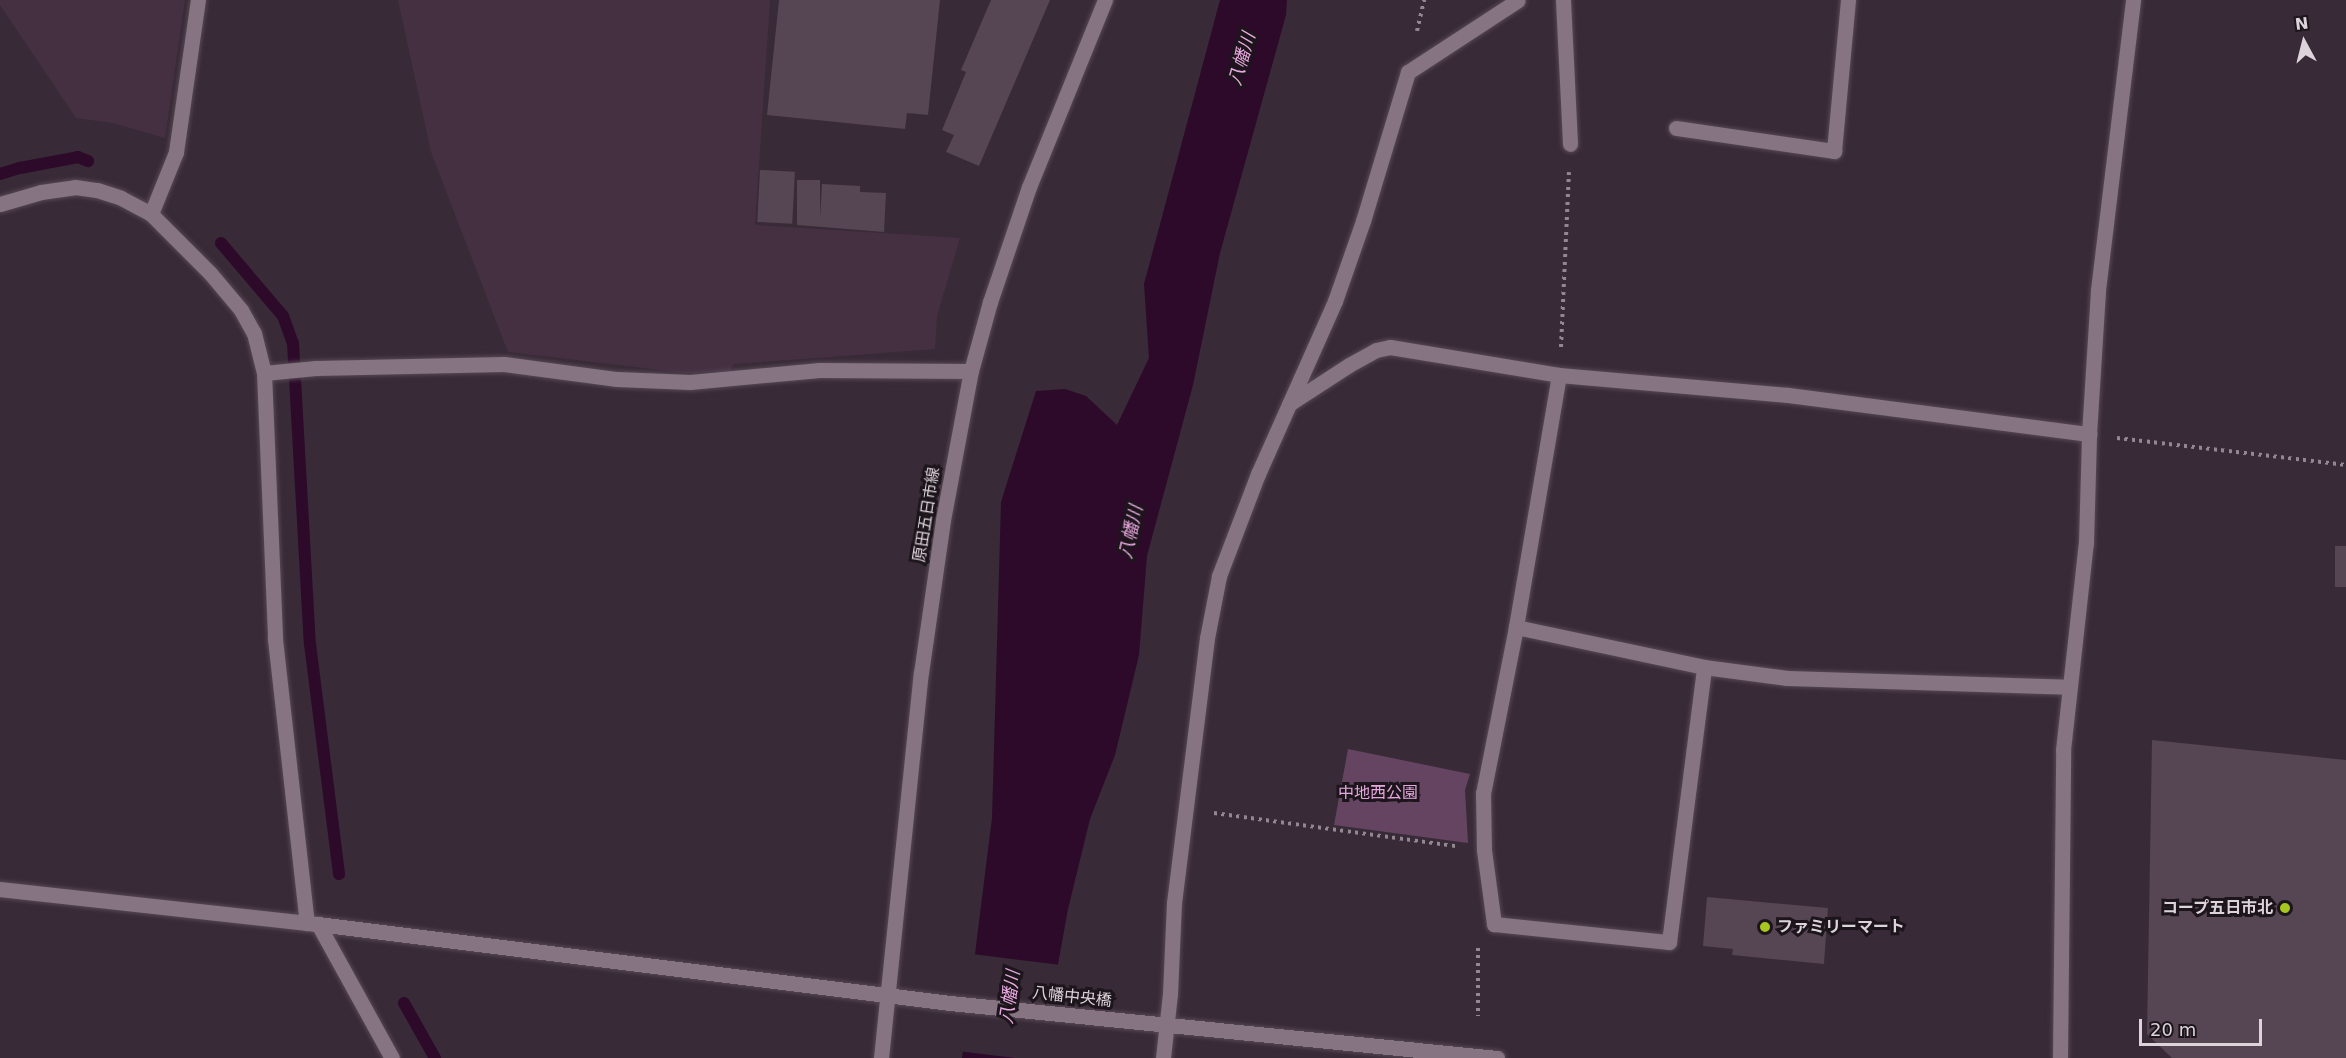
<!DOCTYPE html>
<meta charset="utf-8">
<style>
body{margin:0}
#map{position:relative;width:2346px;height:1058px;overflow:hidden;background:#392a37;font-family:"DejaVu Sans","Noto Sans JP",sans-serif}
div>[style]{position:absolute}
.built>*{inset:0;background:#453042}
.green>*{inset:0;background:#654461}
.water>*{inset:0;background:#2d0a2a}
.pier>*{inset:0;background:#392a37;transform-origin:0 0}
.stream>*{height:12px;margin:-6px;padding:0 6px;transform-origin:6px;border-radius:6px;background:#2d0a2a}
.building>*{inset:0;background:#564553;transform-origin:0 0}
.path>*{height:4px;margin-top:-2px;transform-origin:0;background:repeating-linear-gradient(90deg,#938791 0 3px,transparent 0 7.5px)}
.roads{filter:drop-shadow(0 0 2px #554853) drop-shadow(0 0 2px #554853)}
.street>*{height:15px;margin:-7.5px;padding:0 7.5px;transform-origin:7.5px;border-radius:7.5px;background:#867483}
.secondary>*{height:15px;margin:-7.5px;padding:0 7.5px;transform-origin:7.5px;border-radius:7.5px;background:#867483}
.dots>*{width:16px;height:16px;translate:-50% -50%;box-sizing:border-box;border:3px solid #1c151b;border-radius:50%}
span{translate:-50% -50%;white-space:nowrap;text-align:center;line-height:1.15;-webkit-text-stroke:6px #1c151b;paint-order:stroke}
.street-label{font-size:16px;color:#ddd3db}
.park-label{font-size:16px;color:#e6a6de}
.poi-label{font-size:16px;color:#ddd3db;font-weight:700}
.right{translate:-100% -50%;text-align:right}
.left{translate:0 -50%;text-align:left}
.water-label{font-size:18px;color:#e8a8e0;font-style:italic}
.north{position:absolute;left:2274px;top:12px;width:60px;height:60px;-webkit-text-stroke:4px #1c151b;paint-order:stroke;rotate:353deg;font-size:16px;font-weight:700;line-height:24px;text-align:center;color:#ddd3db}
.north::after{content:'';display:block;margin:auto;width:21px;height:27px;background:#ddd3db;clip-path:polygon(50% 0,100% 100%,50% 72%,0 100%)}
.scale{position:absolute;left:2139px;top:1019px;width:123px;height:27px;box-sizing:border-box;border:3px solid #ddd3db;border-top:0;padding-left:8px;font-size:18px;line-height:21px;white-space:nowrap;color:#ddd3db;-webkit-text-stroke:4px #1c151b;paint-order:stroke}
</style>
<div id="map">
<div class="built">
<div style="clip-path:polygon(0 0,185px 0,165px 138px,113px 123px,76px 118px,0 5px)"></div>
<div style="clip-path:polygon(398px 0,770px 0,755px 225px,960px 238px,937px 316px,935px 349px,734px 364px,730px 372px,686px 373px,508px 352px,431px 152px)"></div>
</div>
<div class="green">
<div style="clip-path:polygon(1348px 749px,1470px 774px,1465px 790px,1468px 843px,1334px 825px)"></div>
</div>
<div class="water">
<div style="clip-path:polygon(1220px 0,1287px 0,1286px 15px,1220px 253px,1193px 385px,1147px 556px,1139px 655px,1115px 755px,1090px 819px,1068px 909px,1041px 1058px,962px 1058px,992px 818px,1001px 502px,1036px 391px,1065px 389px,1086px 396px,1117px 425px,1149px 358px,1144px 284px)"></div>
</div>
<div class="pier">
<div style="left:972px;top:954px;width:90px;height:98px;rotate:7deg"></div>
</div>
<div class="stream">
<div style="left:0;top:174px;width:21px;rotate:-17deg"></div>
<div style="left:20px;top:168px;width:59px;rotate:-10.7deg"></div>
<div style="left:78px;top:157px;width:11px;rotate:22deg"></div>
<div style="left:221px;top:243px;width:96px;rotate:49.7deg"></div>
<div style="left:283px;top:316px;width:29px;rotate:70deg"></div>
<div style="left:293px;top:343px;width:301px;rotate:86.8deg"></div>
<div style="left:310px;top:644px;width:232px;rotate:82.8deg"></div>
<div style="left:404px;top:1003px;width:63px;rotate:60.6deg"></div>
</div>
<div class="building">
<div style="clip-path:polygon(779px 0,940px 0,928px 115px,907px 113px,905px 129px,767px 115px)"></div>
<div style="clip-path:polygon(991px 0,1050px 0,979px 166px,946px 152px,954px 135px,942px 130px,966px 72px,961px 70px)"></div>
<div style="left:760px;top:170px;width:35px;height:52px;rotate:3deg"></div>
<div style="clip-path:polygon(797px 180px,820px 180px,820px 218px,822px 184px,860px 186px,860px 192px,886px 193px,884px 232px,797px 225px)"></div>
<div style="left:2335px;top:546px;width:11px;height:41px"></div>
<div style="clip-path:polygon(2152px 740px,2346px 760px,2346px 1058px,2172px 1058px,2147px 1034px)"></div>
<div style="clip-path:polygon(1707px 897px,1828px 908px,1824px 964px,1732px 955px,1733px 949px,1703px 946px)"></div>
</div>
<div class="path">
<div style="left:1417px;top:31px;width:32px;rotate:-77deg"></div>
<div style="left:1561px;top:347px;width:175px;rotate:-87.4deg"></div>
<div style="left:2117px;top:438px;width:231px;rotate:6.7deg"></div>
<div style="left:1214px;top:813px;width:244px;rotate:7.8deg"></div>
<div style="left:1478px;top:948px;width:68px;rotate:90deg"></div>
</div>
<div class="roads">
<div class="street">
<div style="left:1563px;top:0;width:144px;rotate:87.2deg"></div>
<div style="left:1676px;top:128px;width:160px;rotate:8.3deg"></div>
<div style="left:1834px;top:151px;width:152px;rotate:-84.7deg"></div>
<div style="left:0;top:204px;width:43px;rotate:-16.3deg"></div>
<div style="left:41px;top:192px;width:34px;rotate:-8deg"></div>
<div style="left:75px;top:187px;width:22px;rotate:8deg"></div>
<div style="left:97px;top:190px;width:25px;rotate:18deg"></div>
<div style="left:121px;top:198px;width:34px;rotate:28deg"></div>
<div style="left:151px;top:214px;width:83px;rotate:45deg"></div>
<div style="left:210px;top:273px;width:48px;rotate:50deg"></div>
<div style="left:241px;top:310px;width:26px;rotate:61deg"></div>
<div style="left:254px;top:333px;width:41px;rotate:76deg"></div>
<div style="left:264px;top:373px;width:266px;rotate:87.6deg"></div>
<div style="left:275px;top:639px;width:286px;rotate:83.6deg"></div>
<div style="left:151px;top:214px;width:67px;rotate:-68deg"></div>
<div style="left:176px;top:152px;width:154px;rotate:-81.8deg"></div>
<div style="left:264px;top:373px;width:52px;rotate:-5.5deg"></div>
<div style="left:316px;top:368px;width:188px;rotate:-1.2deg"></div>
<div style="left:504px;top:364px;width:114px;rotate:7.6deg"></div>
<div style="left:617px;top:379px;width:73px;rotate:2.4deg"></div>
<div style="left:690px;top:382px;width:130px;rotate:-5.3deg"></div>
<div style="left:819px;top:370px;width:152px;rotate:0.4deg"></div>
<div style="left:1559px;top:375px;width:256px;rotate:99.7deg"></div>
<div style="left:1516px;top:627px;width:169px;rotate:101.2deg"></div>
<div style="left:1483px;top:793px;width:57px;rotate:89deg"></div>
<div style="left:1484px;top:850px;width:75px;rotate:82.3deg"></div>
<div style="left:1494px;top:924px;width:176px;rotate:5.9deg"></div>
<div style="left:1669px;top:942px;width:277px;rotate:-82.7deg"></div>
<div style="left:1289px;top:404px;width:72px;rotate:-33deg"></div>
<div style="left:1349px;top:365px;width:31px;rotate:-29deg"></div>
<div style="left:1376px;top:350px;width:14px;rotate:-12deg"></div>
<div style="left:1390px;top:347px;width:171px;rotate:9.4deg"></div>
<div style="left:1559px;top:375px;width:230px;rotate:5deg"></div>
<div style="left:1788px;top:395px;width:304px;rotate:7.4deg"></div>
<div style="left:1516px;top:627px;width:192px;rotate:12deg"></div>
<div style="left:1704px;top:667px;width:84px;rotate:7.5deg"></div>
<div style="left:1787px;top:678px;width:281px;rotate:1.8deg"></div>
<div style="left:318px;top:924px;width:153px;rotate:61.1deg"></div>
<div style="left:1163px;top:1058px;width:64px;rotate:-83.8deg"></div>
<div style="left:1170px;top:994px;width:91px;rotate:-87.5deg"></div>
<div style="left:1174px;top:903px;width:267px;rotate:-82.9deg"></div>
<div style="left:1207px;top:638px;width:63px;rotate:-79deg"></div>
<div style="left:1219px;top:576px;width:109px;rotate:-69.1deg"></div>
<div style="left:1258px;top:474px;width:189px;rotate:-66deg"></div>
<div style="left:1335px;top:301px;width:85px;rotate:-70.7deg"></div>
<div style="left:1363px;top:221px;width:156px;rotate:-73.2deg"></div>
<div style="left:1408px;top:72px;width:131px;rotate:-33.2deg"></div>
</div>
<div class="secondary">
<div style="left:0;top:889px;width:320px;rotate:6.3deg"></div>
<div style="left:318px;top:924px;width:637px;rotate:7.13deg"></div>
<div style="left:950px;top:1003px;width:550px;rotate:5.74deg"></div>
<div style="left:881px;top:1058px;width:387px;rotate:-84.1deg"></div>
<div style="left:921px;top:673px;width:155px;rotate:-81.8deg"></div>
<div style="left:943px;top:520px;width:152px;rotate:-79.4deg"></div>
<div style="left:971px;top:371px;width:72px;rotate:-74.6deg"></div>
<div style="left:990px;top:302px;width:121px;rotate:-71.3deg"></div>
<div style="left:1029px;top:187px;width:202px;rotate:-67.9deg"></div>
<div style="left:2060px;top:1058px;width:308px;rotate:-89.4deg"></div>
<div style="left:2063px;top:750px;width:208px;rotate:-83.7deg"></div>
<div style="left:2086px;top:543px;width:109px;rotate:-88.4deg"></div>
<div style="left:2089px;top:434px;width:144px;rotate:-86.4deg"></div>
<div style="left:2098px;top:290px;width:292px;rotate:-83.1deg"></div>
</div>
</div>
<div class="dots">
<div style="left:2285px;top:908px;background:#a7c71e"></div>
<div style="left:1765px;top:927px;background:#a7c71e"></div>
</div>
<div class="street-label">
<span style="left:927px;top:515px;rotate:-81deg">原田五日市線</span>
<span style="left:1072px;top:997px;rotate:6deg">八幡中央橋</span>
</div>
<div class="park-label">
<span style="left:1378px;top:793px">中地西公園</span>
</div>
<div class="poi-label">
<span class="right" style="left:2273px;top:908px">コープ五日市北</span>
<span class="left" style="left:1777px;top:927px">ファミリーマート</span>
</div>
<div class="water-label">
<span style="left:1242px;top:59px;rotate:-74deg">八幡川</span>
<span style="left:1131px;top:532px;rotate:-78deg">八幡川</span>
<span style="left:1010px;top:997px;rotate:-82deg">八幡川</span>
</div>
<div class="north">N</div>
<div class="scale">20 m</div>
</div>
